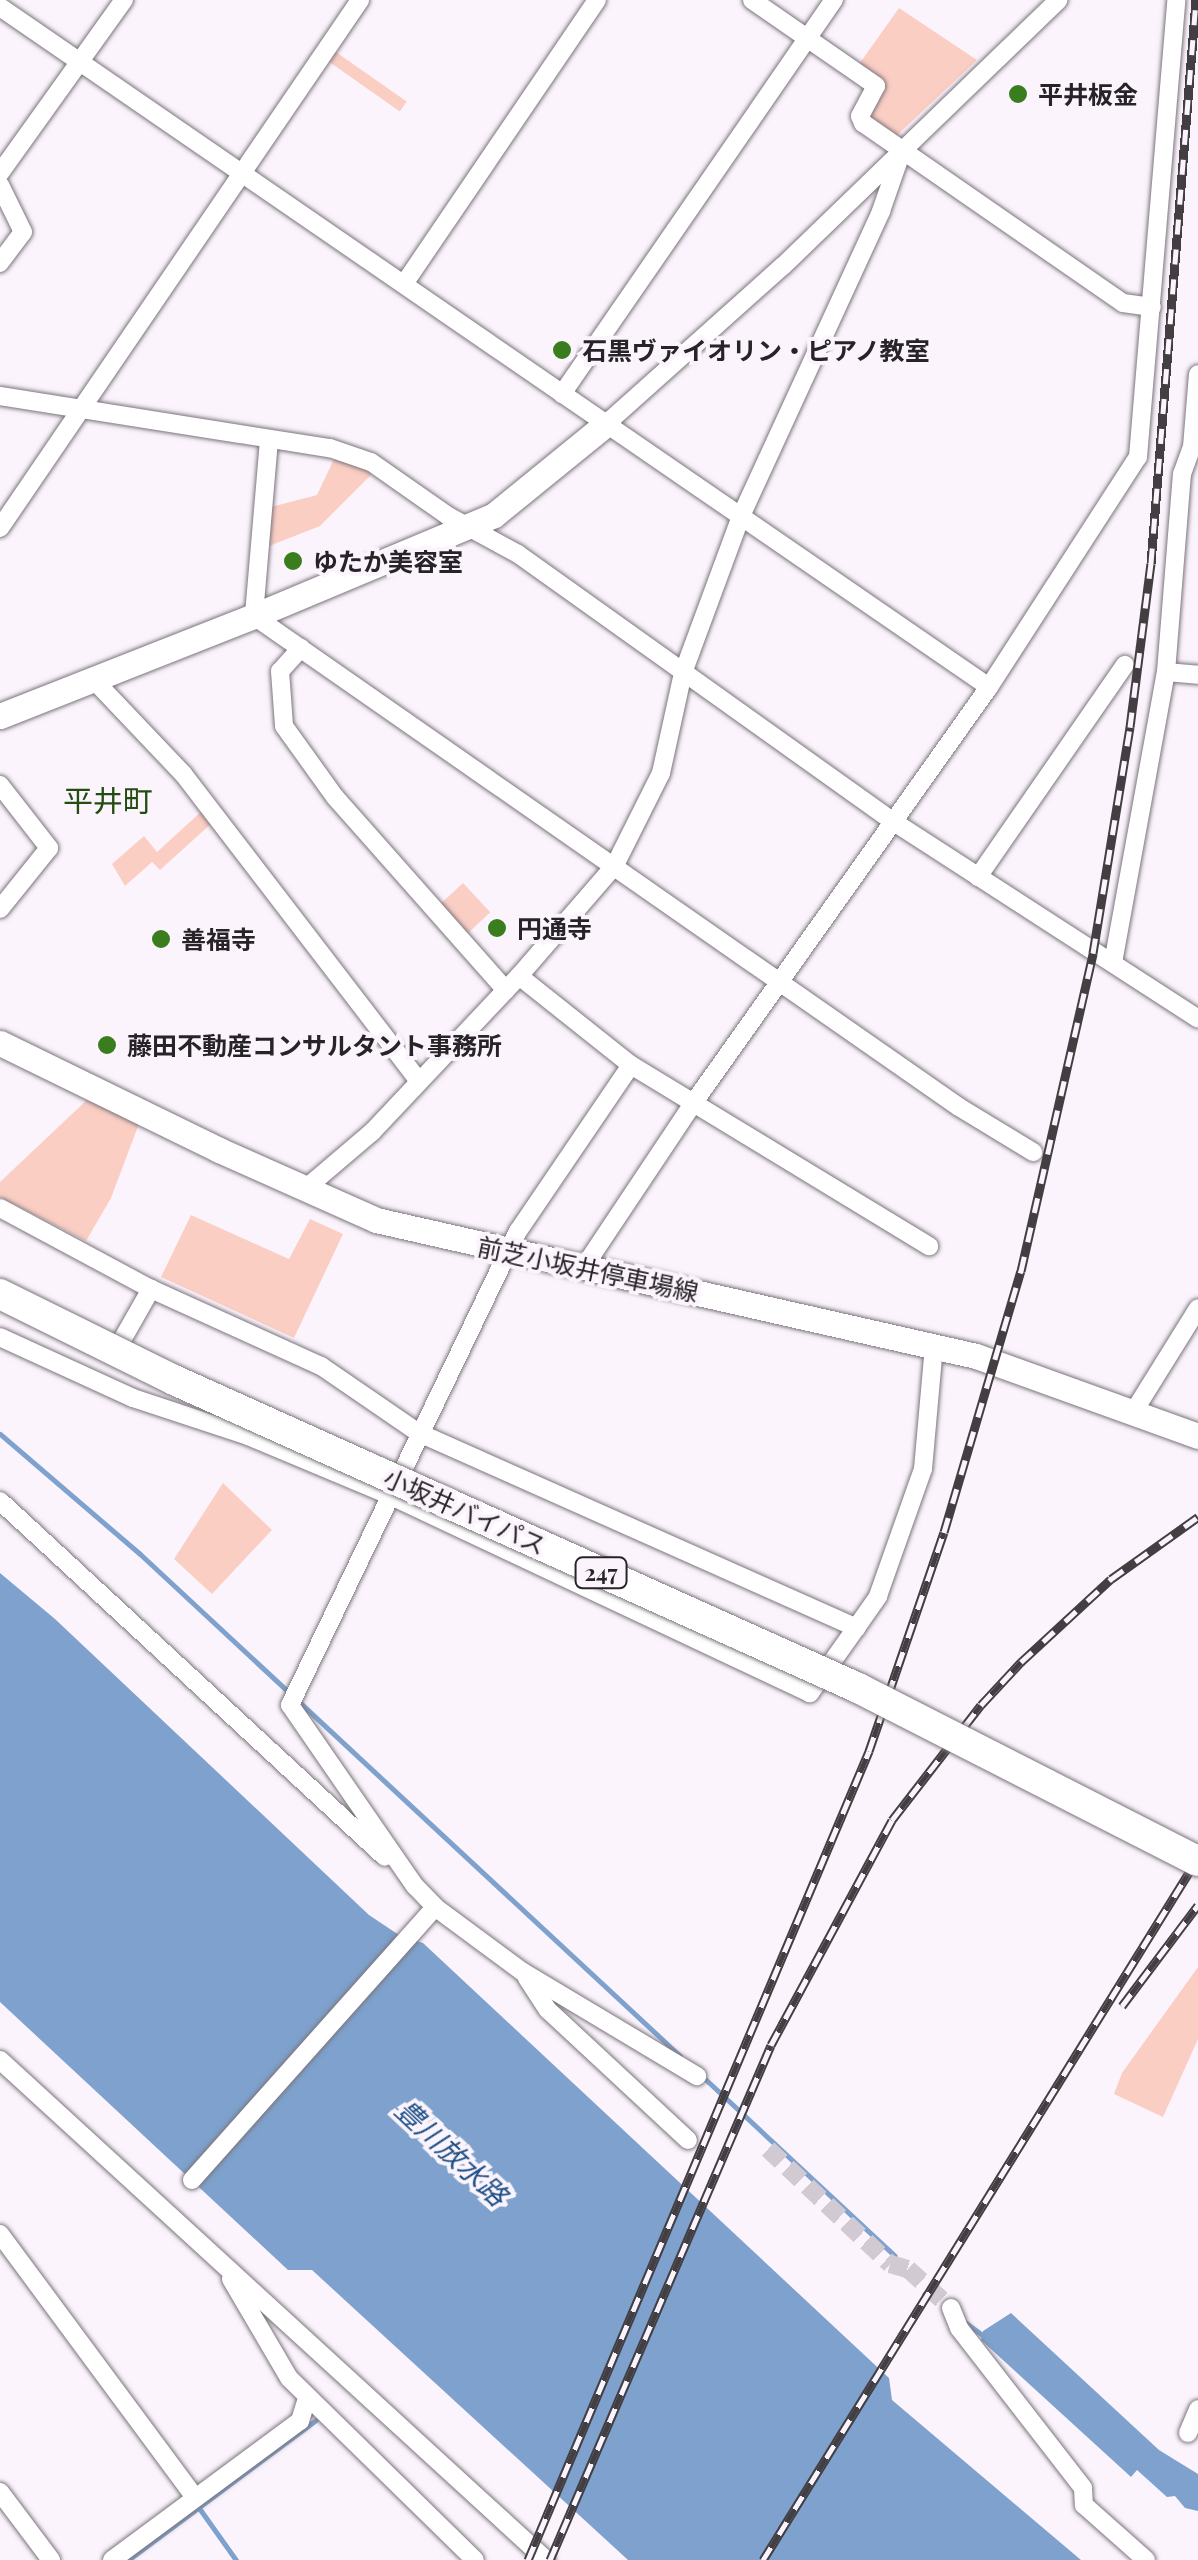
<!DOCTYPE html>
<meta charset="utf-8">
<style>
body{margin:0}
#map{position:relative;width:1198px;height:2560px;overflow:hidden;background:#fcf4fd;font-family:"Playfair Display","Noto Sans JP",serif}
div>[style]{position:absolute}
.green>*{inset:0;background:#fbcec4;transform-origin:0 0}
.water>*{inset:0;background:#7ea2cd}
.stream>*{height:5px;margin:-2.5px;padding:0 2.5px;transform-origin:2.5px;border-radius:2.5px;background:#7ea2cd}
.street-tunnel>*{height:18px;margin-top:-9px;transform-origin:0;background:repeating-linear-gradient(90deg,#d1cad2 0 18px,transparent 0 27px)}
.roads{filter:drop-shadow(0 0 2px #7b747c) drop-shadow(0 0 2px #7b747c)}
.street>*{height:18px;margin:-9px;padding:0 9px;transform-origin:9px;border-radius:9px;background:#fff}
.secondary>*{height:25px;margin:-12.5px;padding:0 12.5px;transform-origin:12.5px;border-radius:12.5px;background:#fff}
.rail>*{height:9px;margin-top:-4.5px;transform-origin:0;background:repeating-linear-gradient(90deg,#fcf4fd 0 15px,#423e42 0 30px);box-sizing:border-box;border-block:2px solid #423e42}
.bridges{filter:drop-shadow(0 0 2px #7b747c) drop-shadow(0 0 2px #7b747c)}
.highway-bridge>*{height:30px;margin:-15px;padding:0 15px;transform-origin:15px;border-radius:15px;background:#fff}
.dots>*{width:28px;height:28px;translate:-50% -50%;box-sizing:border-box;border:5px solid #fcf4fd;border-radius:50%}
span{translate:-50% -50%;white-space:nowrap;text-align:center;line-height:1.15;-webkit-text-stroke:8px #fcf4fd;paint-order:stroke}
.shield-label span{padding:2px 8px;background:#fcf4fd;border:2px solid;border-radius:8px;-webkit-text-stroke-width:0}
.shield-label{font-size:22px;color:#272427;font-weight:700}
.poi-label{font-size:25px;color:#272427;font-weight:700}
.left{translate:0 -50%;text-align:left}
.street-label{font-size:25px;color:#272427}
.water-label{font-size:28px;color:#1e5086;font-style:italic}
.quarter-label{font-size:30px;color:#224c10}
</style>
<div id="map">
<div class="green">
<div style="clip-path:polygon(899px 8px,977px 60px,893px 139px,867px 122px,879px 93px,857px 67px)"></div>
<div style="left:333px;top:50px;width:90px;height:12px;rotate:35deg"></div>
<div style="clip-path:polygon(335px 457px,375px 471px,320px 526px,264px 548px,267px 508px,317px 495px)"></div>
<div style="clip-path:polygon(203px 810px,213px 822px,160px 870px,152px 862px,125px 886px,112px 864px,144px 836px,157px 852px)"></div>
<div style="left:463px;top:883px;width:40px;height:33px;rotate:47deg"></div>
<div style="clip-path:polygon(90px 1097px,140px 1121px,111px 1198px,86px 1241px,0 1197px,0 1182px)"></div>
<div style="clip-path:polygon(191px 1215px,289px 1259px,310px 1219px,343px 1234px,294px 1338px,161px 1277px)"></div>
<div style="clip-path:polygon(223px 1483px,272px 1530px,212px 1594px,174px 1559px)"></div>
<div style="clip-path:polygon(1198px 1967px,1198px 2039px,1163px 2117px,1114px 2094px,1122px 2073px)"></div>
</div>
<div class="water">
<div style="clip-path:polygon(0 1573px,55px 1619px,369px 1915px,399px 1935px,423px 1943px,889px 2378px,892px 2400px,1081px 2560px,628px 2560px,312px 2270px,288px 2270px,0 2002px)"></div>
<div style="clip-path:polygon(1011px 2313px,1159px 2450px,1198px 2474px,1198px 2511px,1185px 2508px,1175px 2496px,1167px 2497px,1137px 2470px,1131px 2477px,981px 2340px,983px 2331px)"></div>
</div>
<div class="stream">
<div style="left:0;top:1434px;width:184px;rotate:40.6deg"></div>
<div style="left:140px;top:1554px;width:737px;rotate:42.91deg"></div>
<div style="left:703px;top:2077px;width:262px;rotate:43deg"></div>
<div style="left:966px;top:2323px;width:22px;rotate:36deg"></div>
<div style="left:199px;top:2508px;width:64px;rotate:54.6deg"></div>
<div style="left:128px;top:2560px;width:234px;rotate:-36.7deg"></div>
</div>
<div class="street-tunnel">
<div style="left:768px;top:2149px;width:168px;rotate:43.3deg"></div>
<div style="left:890px;top:2264px;width:19px;rotate:16deg"></div>
<div style="left:908px;top:2269px;width:58px;rotate:42.2deg"></div>
</div>
<div class="roads">
<div class="street">
<div style="left:752px;top:0;width:151px;rotate:34.7deg"></div>
<div style="left:876px;top:86px;width:34px;rotate:118deg"></div>
<div style="left:860px;top:116px;width:8px;rotate:67deg"></div>
<div style="left:863px;top:123px;width:316px;rotate:34.7deg"></div>
<div style="left:1123px;top:303px;width:29px;rotate:8deg"></div>
<div style="left:0;top:7px;width:1200px;rotate:34.51deg"></div>
<div style="left:0;top:173px;width:213px;rotate:-54.4deg"></div>
<div style="left:0;top:185px;width:52px;rotate:63.9deg"></div>
<div style="left:23px;top:232px;width:39px;rotate:127deg"></div>
<div style="left:404px;top:284px;width:343px;rotate:-55.8deg"></div>
<div style="left:562px;top:394px;width:479px;rotate:-55.4deg"></div>
<div style="left:0;top:396px;width:334px;rotate:9deg"></div>
<div style="left:330px;top:448px;width:43px;rotate:18.9deg"></div>
<div style="left:371px;top:462px;width:94px;rotate:35deg"></div>
<div style="left:448px;top:516px;width:80px;rotate:28.5deg"></div>
<div style="left:518px;top:554px;width:462px;rotate:35.5deg"></div>
<div style="left:894px;top:822px;width:362px;rotate:32.9deg"></div>
<div style="left:606px;top:424px;width:237px;rotate:-41.8deg"></div>
<div style="left:783px;top:266px;width:383px;rotate:-44deg"></div>
<div style="left:269px;top:440px;width:177px;rotate:94.9deg"></div>
<div style="left:254px;top:616px;width:859px;rotate:34.86deg"></div>
<div style="left:959px;top:1107px;width:87px;rotate:31.3deg"></div>
<div style="left:0;top:528px;width:639px;rotate:-55.71deg"></div>
<div style="left:301px;top:648px;width:31px;rotate:132deg"></div>
<div style="left:280px;top:671px;width:55px;rotate:85.8deg"></div>
<div style="left:284px;top:726px;width:87px;rotate:54.3deg"></div>
<div style="left:335px;top:797px;width:258px;rotate:48.5deg"></div>
<div style="left:1166px;top:672px;width:32px;rotate:5deg"></div>
<div style="left:93px;top:679px;width:132px;rotate:46.5deg"></div>
<div style="left:184px;top:775px;width:384px;rotate:52.5deg"></div>
<div style="left:0;top:785px;width:80px;rotate:52.1deg"></div>
<div style="left:49px;top:848px;width:78px;rotate:128.8deg"></div>
<div style="left:978px;top:877px;width:258px;rotate:-55.3deg"></div>
<div style="left:1113px;top:963px;width:296px;rotate:-79.7deg"></div>
<div style="left:1166px;top:672px;width:199px;rotate:-85.4deg"></div>
<div style="left:1182px;top:474px;width:29px;rotate:-70deg"></div>
<div style="left:1192px;top:447px;width:73px;rotate:-85.3deg"></div>
<div style="left:519px;top:976px;width:143px;rotate:38.5deg"></div>
<div style="left:631px;top:1065px;width:349px;rotate:31.3deg"></div>
<div style="left:631px;top:1065px;width:201px;rotate:124.2deg"></div>
<div style="left:518px;top:1231px;width:526px;rotate:115.69deg"></div>
<div style="left:290px;top:1705px;width:220px;rotate:55.4deg"></div>
<div style="left:415px;top:1886px;width:29px;rotate:46deg"></div>
<div style="left:435px;top:1907px;width:109px;rotate:36.5deg"></div>
<div style="left:523px;top:1972px;width:203px;rotate:30.9deg"></div>
<div style="left:305px;top:1189px;width:88px;rotate:-40.4deg"></div>
<div style="left:372px;top:1132px;width:214px;rotate:-46.7deg"></div>
<div style="left:519px;top:976px;width:147px;rotate:-49.1deg"></div>
<div style="left:615px;top:865px;width:103px;rotate:-63.4deg"></div>
<div style="left:661px;top:773px;width:102px;rotate:-77.6deg"></div>
<div style="left:683px;top:673px;width:167px;rotate:-69.7deg"></div>
<div style="left:741px;top:516px;width:336px;rotate:-65.3deg"></div>
<div style="left:881px;top:211px;width:64px;rotate:-70.7deg"></div>
<div style="left:0;top:1208px;width:171px;rotate:28.2deg"></div>
<div style="left:151px;top:1289px;width:187px;rotate:24.4deg"></div>
<div style="left:321px;top:1366px;width:119px;rotate:34.4deg"></div>
<div style="left:419px;top:1433px;width:479px;rotate:24deg"></div>
<div style="left:856px;top:1628px;width:80px;rotate:125.3deg"></div>
<div style="left:810px;top:1693px;width:465px;rotate:-154.8deg"></div>
<div style="left:389px;top:1495px;width:153px;rotate:-157.3deg"></div>
<div style="left:248px;top:1436px;width:121px;rotate:-161.7deg"></div>
<div style="left:133px;top:1398px;width:146px;rotate:-155.4deg"></div>
<div style="left:584px;top:1267px;width:195px;rotate:-56.3deg"></div>
<div style="left:692px;top:1105px;width:513px;rotate:-54.61deg"></div>
<div style="left:989px;top:687px;width:274px;rotate:-57.1deg"></div>
<div style="left:1138px;top:457px;width:459px;rotate:-85.2deg"></div>
<div style="left:122px;top:1340px;width:59px;rotate:-60.4deg"></div>
<div style="left:1134px;top:1411px;width:121px;rotate:-58.1deg"></div>
<div style="left:0;top:1501px;width:524px;rotate:42.76deg"></div>
<div style="left:856px;top:1628px;width:39px;rotate:-55deg"></div>
<div style="left:878px;top:1596px;width:135px;rotate:-70.5deg"></div>
<div style="left:923px;top:1469px;width:123px;rotate:-84.9deg"></div>
<div style="left:527px;top:1978px;width:38px;rotate:57deg"></div>
<div style="left:548px;top:2010px;width:191px;rotate:42.9deg"></div>
<div style="left:0;top:2060px;width:740px;rotate:42.48deg"></div>
<div style="left:192px;top:2180px;width:365px;rotate:-48.3deg"></div>
<div style="left:0;top:2234px;width:328px;rotate:53.5deg"></div>
<div style="left:231px;top:2279px;width:115px;rotate:59.6deg"></div>
<div style="left:289px;top:2378px;width:260px;rotate:44.4deg"></div>
<div style="left:951px;top:2308px;width:22px;rotate:68deg"></div>
<div style="left:959px;top:2328px;width:202px;rotate:52.2deg"></div>
<div style="left:1083px;top:2488px;width:17px;rotate:87deg"></div>
<div style="left:1084px;top:2505px;width:83px;rotate:41.6deg"></div>
<div style="left:1188px;top:2433px;width:26px;rotate:-67deg"></div>
<div style="left:0;top:2492px;width:85px;rotate:53.1deg"></div>
<div style="left:112px;top:2560px;width:234px;rotate:-36.5deg"></div>
<div style="left:300px;top:2421px;width:24px;rotate:-73deg"></div>
</div>
<div class="secondary">
<div style="left:0;top:716px;width:273px;rotate:-21.5deg"></div>
<div style="left:254px;top:616px;width:260px;rotate:-22.8deg"></div>
<div style="left:494px;top:515px;width:144px;rotate:-39.1deg"></div>
<div style="left:0;top:1043px;width:244px;rotate:26deg"></div>
<div style="left:219px;top:1150px;width:172px;rotate:24deg"></div>
<div style="left:376px;top:1220px;width:615px;rotate:12.77deg"></div>
<div style="left:976px;top:1356px;width:236px;rotate:19.8deg"></div>
</div>
</div>
<div class="rail">
<div style="left:1122px;top:2006px;width:126px;rotate:-53deg"></div>
<div style="left:528px;top:2560px;width:878px;rotate:-67.14deg"></div>
<div style="left:869px;top:1751px;width:231px;rotate:-71.1deg"></div>
<div style="left:944px;top:1532px;width:272px;rotate:-73.6deg"></div>
<div style="left:1021px;top:1271px;width:326px;rotate:-77.2deg"></div>
<div style="left:1093px;top:953px;width:229px;rotate:-80.7deg"></div>
<div style="left:1130px;top:727px;width:165px;rotate:-82.7deg"></div>
<div style="left:1151px;top:563px;width:565px;rotate:-85.43deg"></div>
<div style="left:550px;top:2560px;width:560px;rotate:-66.77deg"></div>
<div style="left:771px;top:2045px;width:255px;rotate:-61.7deg"></div>
<div style="left:892px;top:1820px;width:145px;rotate:-52.3deg"></div>
<div style="left:981px;top:1705px;width:59px;rotate:-47.1deg"></div>
<div style="left:1021px;top:1662px;width:122px;rotate:-42.7deg"></div>
<div style="left:1111px;top:1579px;width:107px;rotate:-35.5deg"></div>
<div style="left:763px;top:2560px;width:826px;rotate:-58.22deg"></div>
</div>
<div class="bridges">
<div class="highway-bridge">
<div style="left:0;top:1294px;width:194px;rotate:26.3deg"></div>
<div style="left:174px;top:1380px;width:750px;rotate:24.24deg"></div>
<div style="left:858px;top:1688px;width:381px;rotate:27deg"></div>
</div>
</div>
<div class="dots">
<div style="left:1018px;top:94px;background:#3a7d1e"></div>
<div style="left:562px;top:350px;background:#3a7d1e"></div>
<div style="left:293px;top:561px;background:#3a7d1e"></div>
<div style="left:497px;top:928px;background:#3a7d1e"></div>
<div style="left:161px;top:939px;background:#3a7d1e"></div>
<div style="left:107px;top:1045px;background:#3a7d1e"></div>
</div>
<div class="shield-label">
<span style="left:601px;top:1573px">247</span>
</div>
<div class="poi-label">
<span class="left" style="left:1038px;top:94px">平井板金</span>
<span class="left" style="left:582px;top:350px">石黒ヴァイオリン・ピアノ教室</span>
<span class="left" style="left:313px;top:561px">ゆたか美容室</span>
<span class="left" style="left:517px;top:928px">円通寺</span>
<span class="left" style="left:181px;top:939px">善福寺</span>
<span class="left" style="left:127px;top:1045px">藤田不動産コンサルタント事務所</span>
</div>
<div class="street-label">
<span style="left:588px;top:1269px;rotate:12deg">前芝小坂井停車場線</span>
<span style="left:465px;top:1511px;rotate:24deg">小坂井バイパス</span>
</div>
<div class="water-label">
<span style="left:452px;top:2152px;rotate:43deg">豊川放水路</span>
</div>
<div class="quarter-label">
<span style="left:108px;top:800px">平井町</span>
</div>
</div>
